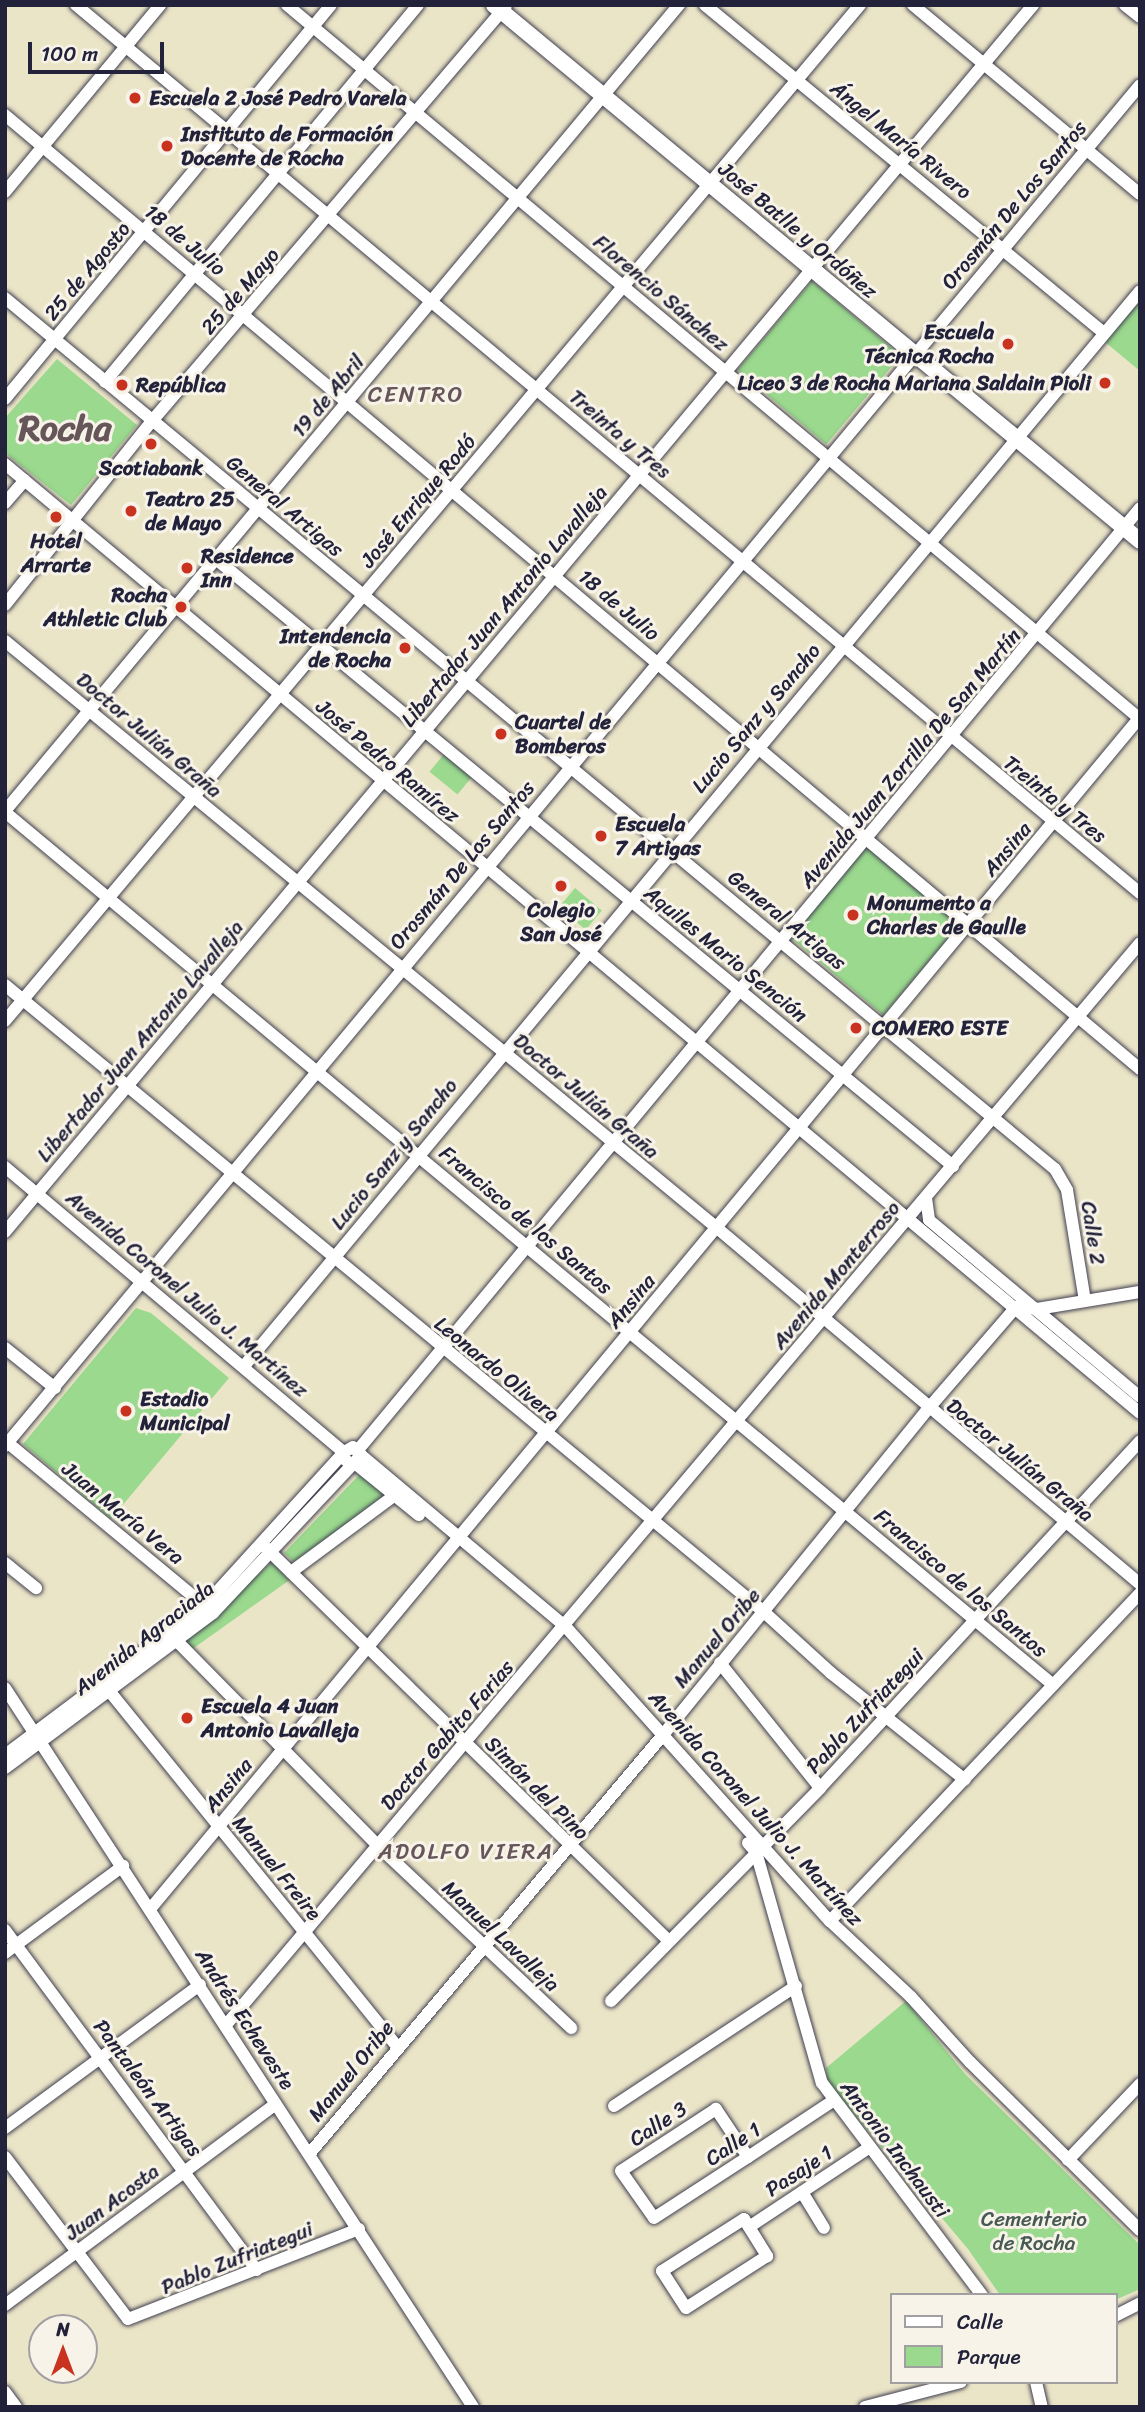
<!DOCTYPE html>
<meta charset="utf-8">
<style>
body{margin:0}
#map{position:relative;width:1145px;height:2412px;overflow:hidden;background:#ebe5c8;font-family:Sriracha,sans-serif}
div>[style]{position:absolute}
.green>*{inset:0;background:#9ad98e;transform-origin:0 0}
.roads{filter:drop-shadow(0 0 2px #403f50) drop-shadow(0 0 2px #403f50)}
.minor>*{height:12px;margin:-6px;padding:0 6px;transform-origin:6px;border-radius:6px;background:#fff}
.major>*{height:16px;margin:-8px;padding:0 8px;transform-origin:8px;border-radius:8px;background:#fff}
.dots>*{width:19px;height:19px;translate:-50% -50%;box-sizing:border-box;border:4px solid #f7f3e8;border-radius:50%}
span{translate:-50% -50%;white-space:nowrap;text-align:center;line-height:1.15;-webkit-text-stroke:6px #f7f3e8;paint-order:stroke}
.poi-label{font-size:21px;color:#22223b;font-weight:700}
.left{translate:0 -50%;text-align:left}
.right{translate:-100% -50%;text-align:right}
.street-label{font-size:21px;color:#22223b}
.park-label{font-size:21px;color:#465954}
.neighbourhood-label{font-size:23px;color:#665559;letter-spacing:2px}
.town-label{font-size:35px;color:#665559;font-weight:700}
.frame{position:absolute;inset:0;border:7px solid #22223b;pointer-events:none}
.legend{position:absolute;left:890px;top:2293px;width:228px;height:91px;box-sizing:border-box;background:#f7f3e8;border:2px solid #a29fa3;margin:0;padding:9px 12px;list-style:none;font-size:21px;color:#22223b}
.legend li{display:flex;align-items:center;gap:14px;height:35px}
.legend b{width:35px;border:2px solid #a29fa3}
.north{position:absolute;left:28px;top:2314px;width:70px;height:70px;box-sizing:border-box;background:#f7f3e8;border:2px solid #a29fa3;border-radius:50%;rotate:0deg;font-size:19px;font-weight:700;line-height:28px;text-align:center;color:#22223b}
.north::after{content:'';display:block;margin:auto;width:24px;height:32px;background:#c8321e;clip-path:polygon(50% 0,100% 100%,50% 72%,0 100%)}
.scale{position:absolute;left:28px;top:42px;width:136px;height:32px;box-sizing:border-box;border:4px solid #22223b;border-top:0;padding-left:9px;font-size:21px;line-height:24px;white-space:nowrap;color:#22223b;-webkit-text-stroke:5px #f7f3e8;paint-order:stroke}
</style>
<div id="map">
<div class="green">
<div style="left:812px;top:281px;width:116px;height:116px;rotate:40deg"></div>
<div style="clip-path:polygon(1140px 301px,1140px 371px,1105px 342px)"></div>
<div style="clip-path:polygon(57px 359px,137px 425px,71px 505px,5px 453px,5px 418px)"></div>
<div style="left:444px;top:754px;width:36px;height:23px;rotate:39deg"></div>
<div style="left:869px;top:844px;width:121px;height:122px;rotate:40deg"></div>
<div style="left:575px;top:888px;width:35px;height:25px;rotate:40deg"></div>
<div style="clip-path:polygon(136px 1308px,151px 1313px,229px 1378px,111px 1519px,23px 1444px)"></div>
<div style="clip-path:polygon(360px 1474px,384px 1495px,296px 1564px,284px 1553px)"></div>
<div style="clip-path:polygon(272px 1562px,291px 1579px,191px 1650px,186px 1640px)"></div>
<div style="clip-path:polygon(906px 2001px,965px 2074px,1140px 2245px,1140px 2289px,1115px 2300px,1115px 2295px,1000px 2295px,968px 2249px,827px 2082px,826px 2068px)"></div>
</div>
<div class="roads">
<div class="minor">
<div style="left:76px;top:5px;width:1386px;rotate:39.85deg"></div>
<div style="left:287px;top:5px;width:1112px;rotate:39.93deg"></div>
<div style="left:705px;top:5px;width:517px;rotate:39.42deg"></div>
<div style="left:913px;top:5px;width:295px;rotate:39.8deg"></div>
<div style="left:1125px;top:5px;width:19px;rotate:39deg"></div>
<div style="left:5px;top:115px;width:1483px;rotate:40.05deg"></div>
<div style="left:5px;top:192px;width:243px;rotate:-50.3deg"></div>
<div style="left:5px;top:298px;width:1364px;rotate:39.68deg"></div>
<div style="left:1055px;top:1169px;width:24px;rotate:60deg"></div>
<div style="left:1067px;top:1190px;width:112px;rotate:80.8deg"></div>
<div style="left:105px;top:382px;width:490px;rotate:-50.3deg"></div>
<div style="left:5px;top:399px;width:511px;rotate:-50.4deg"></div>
<div style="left:5px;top:464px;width:1479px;rotate:39.9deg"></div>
<div style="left:5px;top:503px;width:30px;rotate:-49deg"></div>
<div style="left:216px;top:559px;width:955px;rotate:39.48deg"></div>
<div style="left:5px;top:605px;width:236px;rotate:-51.4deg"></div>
<div style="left:152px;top:421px;width:545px;rotate:-49.54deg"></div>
<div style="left:5px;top:641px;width:923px;rotate:39.5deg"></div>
<div style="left:717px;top:1228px;width:553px;rotate:40.08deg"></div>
<div style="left:5px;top:811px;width:1051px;rotate:-50.1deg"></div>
<div style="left:5px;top:812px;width:1364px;rotate:39.79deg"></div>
<div style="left:5px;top:985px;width:984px;rotate:39.56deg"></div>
<div style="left:764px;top:1612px;width:91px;rotate:42.3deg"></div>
<div style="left:831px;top:1673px;width:171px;rotate:38.6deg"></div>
<div style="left:5px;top:1021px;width:1328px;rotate:-49.92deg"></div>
<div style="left:5px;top:1167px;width:443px;rotate:40.1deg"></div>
<div style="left:926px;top:1198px;width:22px;rotate:82deg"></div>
<div style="left:929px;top:1220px;width:275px;rotate:40deg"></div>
<div style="left:5px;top:1232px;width:1601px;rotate:-50.04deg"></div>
<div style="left:5px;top:1348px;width:64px;rotate:38.7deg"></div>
<div style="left:244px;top:1366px;width:1399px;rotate:-50.19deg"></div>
<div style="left:8px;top:1443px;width:262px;rotate:39.6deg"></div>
<div style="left:5px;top:1446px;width:1772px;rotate:-50.17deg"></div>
<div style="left:358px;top:1450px;width:1224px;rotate:-50.3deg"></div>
<div style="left:361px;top:1455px;width:266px;rotate:40deg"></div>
<div style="left:565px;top:1626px;width:397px;rotate:48.1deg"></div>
<div style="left:830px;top:1921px;width:111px;rotate:43.2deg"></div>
<div style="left:911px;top:1997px;width:88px;rotate:47.8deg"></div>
<div style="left:970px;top:2062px;width:239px;rotate:44.7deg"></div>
<div style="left:356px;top:1464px;width:81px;rotate:39deg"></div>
<div style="left:262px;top:1544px;width:567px;rotate:44.29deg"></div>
<div style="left:5px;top:1563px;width:40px;rotate:39deg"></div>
<div style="left:291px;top:1572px;width:129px;rotate:-36.5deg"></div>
<div style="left:168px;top:1632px;width:298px;rotate:45.5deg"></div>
<div style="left:377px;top:1845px;width:267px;rotate:43.3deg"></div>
<div style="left:720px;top:1663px;width:160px;rotate:51.3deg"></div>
<div style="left:102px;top:1682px;width:469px;rotate:51deg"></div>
<div style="left:5px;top:1688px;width:858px;rotate:56.94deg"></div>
<div style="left:5px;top:1755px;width:250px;rotate:-36.9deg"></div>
<div style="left:205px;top:1605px;width:207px;rotate:-47.7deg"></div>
<div style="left:344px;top:1452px;width:10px;rotate:-29deg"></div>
<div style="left:353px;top:1447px;width:11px;rotate:45deg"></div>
<div style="left:361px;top:1455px;width:13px;rotate:132deg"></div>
<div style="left:352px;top:1465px;width:11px;rotate:-142deg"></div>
<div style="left:5px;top:1768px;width:259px;rotate:-36.7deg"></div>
<div style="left:213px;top:1613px;width:203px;rotate:-46.8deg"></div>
<div style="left:748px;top:1843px;width:12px;rotate:48deg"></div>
<div style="left:756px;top:1852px;width:240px;rotate:74.1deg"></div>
<div style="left:822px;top:2083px;width:266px;rotate:53deg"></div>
<div style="left:151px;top:1908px;width:1548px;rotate:-50.29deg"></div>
<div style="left:830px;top:1921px;width:451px;rotate:-46.6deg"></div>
<div style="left:5px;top:1930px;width:423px;rotate:53.5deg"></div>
<div style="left:5px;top:1953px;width:147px;rotate:-36.4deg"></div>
<div style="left:611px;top:2001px;width:298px;rotate:-45.5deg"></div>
<div style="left:820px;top:1788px;width:472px;rotate:-47.3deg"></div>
<div style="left:226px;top:2025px;width:1416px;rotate:-49.81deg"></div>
<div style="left:614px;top:2106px;width:218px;rotate:-33.4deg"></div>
<div style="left:5px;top:2128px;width:242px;rotate:-36.3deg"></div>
<div style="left:310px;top:2153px;width:547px;rotate:-49.82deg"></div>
<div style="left:663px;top:1735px;width:420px;rotate:-50.9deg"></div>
<div style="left:928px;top:1409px;width:135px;rotate:-49.2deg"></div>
<div style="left:1016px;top:1307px;width:21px;rotate:5deg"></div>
<div style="left:1037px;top:1309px;width:104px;rotate:-9.4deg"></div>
<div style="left:5px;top:2157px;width:203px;rotate:52.8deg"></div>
<div style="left:128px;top:2319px;width:248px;rotate:-21.3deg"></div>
<div style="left:748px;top:2157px;width:58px;rotate:-123.7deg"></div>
<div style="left:716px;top:2109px;width:113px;rotate:146.9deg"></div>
<div style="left:621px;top:2171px;width:57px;rotate:54.9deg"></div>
<div style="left:654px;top:2218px;width:112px;rotate:-33deg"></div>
<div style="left:748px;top:2157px;width:102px;rotate:-33.4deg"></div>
<div style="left:1068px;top:2160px;width:105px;rotate:-46.5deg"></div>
<div style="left:802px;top:2192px;width:42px;rotate:58.6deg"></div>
<div style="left:744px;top:2219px;width:44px;rotate:58.1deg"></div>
<div style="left:767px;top:2256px;width:96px;rotate:147.3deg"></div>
<div style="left:686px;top:2308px;width:44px;rotate:-123deg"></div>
<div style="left:662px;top:2271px;width:97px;rotate:-32.4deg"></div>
<div style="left:749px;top:2227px;width:145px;rotate:-33.5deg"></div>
<div style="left:5px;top:2305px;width:337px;rotate:-36.6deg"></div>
<div style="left:1115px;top:2316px;width:28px;rotate:-27deg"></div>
<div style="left:1036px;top:2382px;width:26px;rotate:77deg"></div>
<div style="left:5px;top:2392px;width:19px;rotate:54deg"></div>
<div style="left:865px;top:2407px;width:99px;rotate:-14.6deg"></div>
</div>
<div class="major">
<div style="left:494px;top:5px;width:839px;rotate:39.68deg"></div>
</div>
</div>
<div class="dots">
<div style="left:135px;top:98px;background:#c8321e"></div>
<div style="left:167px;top:146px;background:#c8321e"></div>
<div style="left:1008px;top:344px;background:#c8321e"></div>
<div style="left:1105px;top:383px;background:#c8321e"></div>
<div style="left:122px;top:385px;background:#c8321e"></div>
<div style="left:151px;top:444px;background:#c8321e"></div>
<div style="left:131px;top:511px;background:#c8321e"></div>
<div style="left:56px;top:517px;background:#c8321e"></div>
<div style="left:187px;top:568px;background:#c8321e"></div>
<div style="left:181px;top:607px;background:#c8321e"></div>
<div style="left:405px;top:648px;background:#c8321e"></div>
<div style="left:501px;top:734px;background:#c8321e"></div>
<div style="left:601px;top:836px;background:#c8321e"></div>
<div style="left:561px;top:886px;background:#c8321e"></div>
<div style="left:853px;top:915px;background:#c8321e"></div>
<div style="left:856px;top:1028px;background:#c8321e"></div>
<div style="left:126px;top:1411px;background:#c8321e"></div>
<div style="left:187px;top:1718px;background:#c8321e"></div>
</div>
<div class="poi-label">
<span class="left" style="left:149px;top:98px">Escuela 2 José Pedro Varela</span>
<span class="left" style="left:181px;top:146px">Instituto de Formación<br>Docente de Rocha</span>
<span class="right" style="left:994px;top:344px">Escuela<br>Técnica Rocha</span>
<span class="right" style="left:1091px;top:383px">Liceo 3 de Rocha Mariana Saldain Pioli</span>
<span class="left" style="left:136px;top:385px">República</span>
<span style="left:151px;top:468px">Scotiabank</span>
<span class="left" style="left:145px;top:511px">Teatro 25<br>de Mayo</span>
<span style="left:56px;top:553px">Hotel<br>Arrarte</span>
<span class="left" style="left:201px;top:568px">Residence<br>Inn</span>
<span class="right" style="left:167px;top:607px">Rocha<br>Athletic Club</span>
<span class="right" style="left:391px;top:648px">Intendencia<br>de Rocha</span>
<span class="left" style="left:515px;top:734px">Cuartel de<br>Bomberos</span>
<span class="left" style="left:615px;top:836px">Escuela<br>7 Artigas</span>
<span class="left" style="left:867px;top:915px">Monumento a<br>Charles de Gaulle</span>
<span style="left:561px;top:922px">Colegio<br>San José</span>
<span class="left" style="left:872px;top:1028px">COMERO ESTE</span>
<span class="left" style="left:140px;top:1411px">Estadio<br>Municipal</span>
<span class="left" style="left:201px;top:1718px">Escuela 4 Juan<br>Antonio Lavalleja</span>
</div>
<div class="street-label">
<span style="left:901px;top:140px;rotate:39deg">Ángel María Rivero</span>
<span style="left:1014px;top:205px;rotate:-50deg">Orosmán De Los Santos</span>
<span style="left:798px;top:230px;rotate:40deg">José Batlle y Ordóñez</span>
<span style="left:185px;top:240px;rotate:40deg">18 de Julio</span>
<span style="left:87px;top:271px;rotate:-50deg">25 de Agosto</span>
<span style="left:240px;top:291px;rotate:-49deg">25 de Mayo</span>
<span style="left:661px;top:293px;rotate:40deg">Florencio Sánchez</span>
<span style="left:328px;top:396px;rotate:-50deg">19 de Abril</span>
<span style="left:620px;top:434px;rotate:40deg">Treinta y Tres</span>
<span style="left:418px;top:501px;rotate:-50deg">José Enrique Rodó</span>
<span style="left:285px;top:506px;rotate:40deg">General Artigas</span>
<span style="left:619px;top:605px;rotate:40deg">18 de Julio</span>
<span style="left:504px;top:606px;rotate:-50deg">Libertador Juan Antonio Lavalleja</span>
<span style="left:756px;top:718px;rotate:-50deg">Lucio Sanz y Sancho</span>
<span style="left:149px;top:735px;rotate:40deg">Doctor Julián Graña</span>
<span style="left:910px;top:758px;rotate:-50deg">Avenida Juan Zorrilla De San Martín</span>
<span style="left:388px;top:761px;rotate:40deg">José Pedro Ramírez</span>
<span style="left:1055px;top:799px;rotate:39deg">Treinta y Tres</span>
<span style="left:1007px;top:849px;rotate:-50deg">Ansina</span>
<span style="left:462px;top:865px;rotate:-50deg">Orosmán De Los Santos</span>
<span style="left:787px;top:920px;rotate:39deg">General Artigas</span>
<span style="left:726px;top:954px;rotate:39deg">Aquiles Mario Sención</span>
<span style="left:140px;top:1041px;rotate:-50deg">Libertador Juan Antonio Lavalleja</span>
<span style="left:586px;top:1096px;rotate:40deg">Doctor Julián Graña</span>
<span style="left:394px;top:1154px;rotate:-51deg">Lucio Sanz y Sancho</span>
<span style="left:526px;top:1220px;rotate:40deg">Francisco de los Santos</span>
<span style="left:1093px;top:1233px;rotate:81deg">Calle 2</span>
<span style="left:836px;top:1275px;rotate:-50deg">Avenida Monterroso</span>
<span style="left:187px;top:1294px;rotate:40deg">Avenida Coronel Julio J. Martínez</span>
<span style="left:631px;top:1301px;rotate:-50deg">Ansina</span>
<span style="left:497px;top:1369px;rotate:39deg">Leonardo Olivera</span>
<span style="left:1020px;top:1460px;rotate:39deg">Doctor Julián Graña</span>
<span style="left:123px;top:1513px;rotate:39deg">Juan María Vera</span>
<span style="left:961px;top:1583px;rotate:40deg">Francisco de los Santos</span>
<span style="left:144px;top:1638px;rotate:-38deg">Avenida Agraciada</span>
<span style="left:717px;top:1638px;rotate:-50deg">Manuel Oribe</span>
<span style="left:865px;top:1711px;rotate:-47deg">Pablo Zufriategui</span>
<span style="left:447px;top:1735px;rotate:-49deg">Doctor Gabito Farias</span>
<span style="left:228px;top:1785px;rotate:-50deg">Ansina</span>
<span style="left:537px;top:1788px;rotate:45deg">Simón del Pino</span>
<span style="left:756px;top:1808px;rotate:48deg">Avenida Coronel Julio J. Martínez</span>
<span style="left:277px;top:1868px;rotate:51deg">Manuel Freire</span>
<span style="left:501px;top:1936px;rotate:43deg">Manuel Lavalleja</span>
<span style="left:245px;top:2019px;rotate:57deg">Andrés Echeveste</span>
<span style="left:351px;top:2071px;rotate:-51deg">Manuel Oribe</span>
<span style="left:148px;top:2088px;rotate:53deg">Pantaleón Artigas</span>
<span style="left:658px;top:2124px;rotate:-33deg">Calle 3</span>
<span style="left:733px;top:2144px;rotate:-33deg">Calle 1</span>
<span style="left:895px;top:2149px;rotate:53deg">Antonio Inchausti</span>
<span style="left:799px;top:2171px;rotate:-33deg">Pasaje 1</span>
<span style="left:112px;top:2202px;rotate:-37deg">Juan Acosta</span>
<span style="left:237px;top:2258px;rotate:-22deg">Pablo Zufriategui</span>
</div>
<div class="park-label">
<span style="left:1034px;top:2231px">Cementerio<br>de Rocha</span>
</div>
<div class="neighbourhood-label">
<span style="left:416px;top:395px">CENTRO</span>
<span style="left:466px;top:1852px">ADOLFO VIERA</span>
</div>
<div class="town-label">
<span style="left:65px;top:428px">Rocha</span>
</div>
<div class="frame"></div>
<ul class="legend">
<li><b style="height:9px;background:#fff"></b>Calle</li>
<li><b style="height:19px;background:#9ad98e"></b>Parque</li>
</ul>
<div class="north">N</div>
<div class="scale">100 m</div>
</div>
